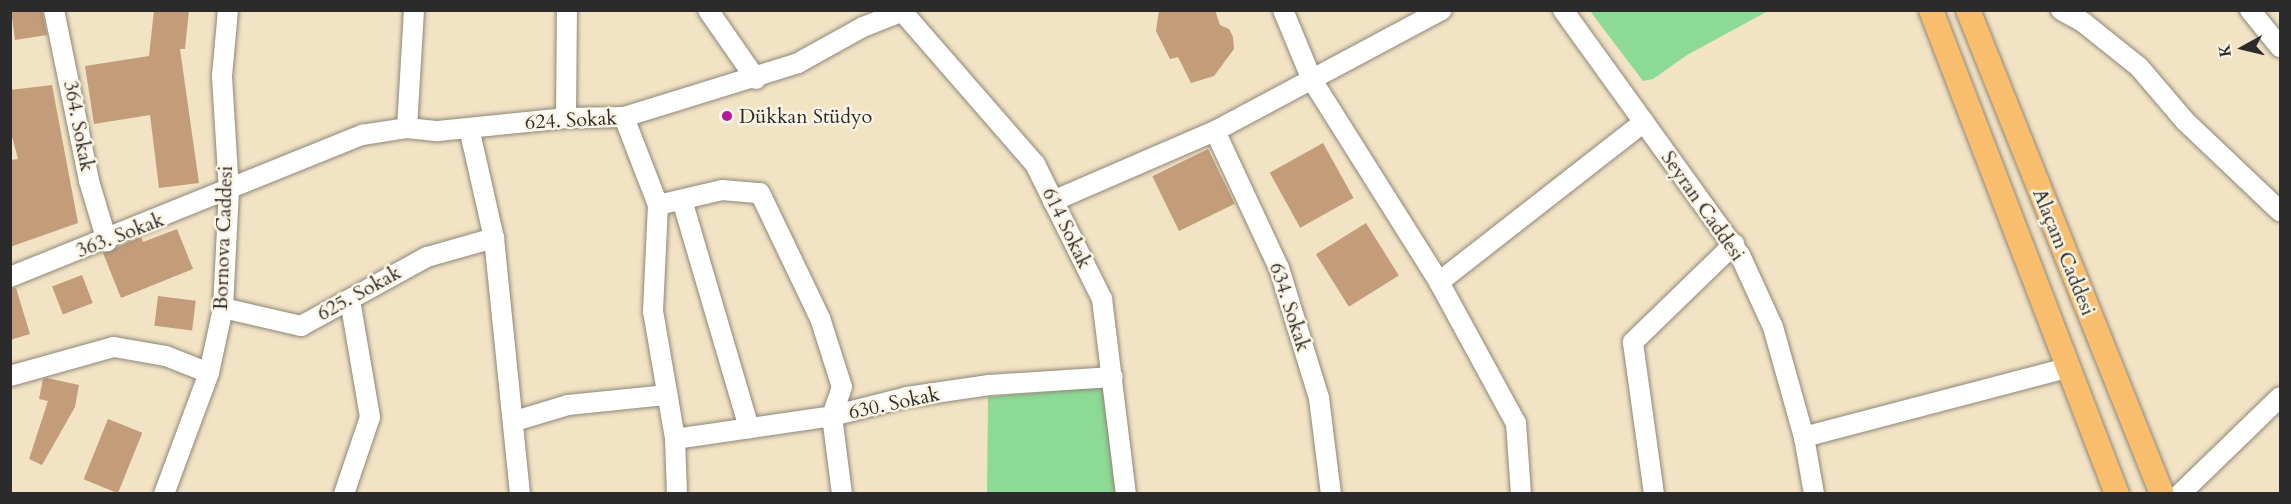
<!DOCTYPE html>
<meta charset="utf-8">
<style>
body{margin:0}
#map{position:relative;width:2291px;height:504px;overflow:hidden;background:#f2e3c5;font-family:Cardo,serif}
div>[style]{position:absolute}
.green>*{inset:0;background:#8dd996}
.building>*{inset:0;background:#c39c7a;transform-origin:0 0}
.roads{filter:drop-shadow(0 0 2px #8e8778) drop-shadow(0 0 2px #8e8778)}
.minor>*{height:20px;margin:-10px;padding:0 10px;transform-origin:10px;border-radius:10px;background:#fff}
.major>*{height:24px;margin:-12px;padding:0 12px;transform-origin:12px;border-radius:12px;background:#f9be6d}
.dots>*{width:16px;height:16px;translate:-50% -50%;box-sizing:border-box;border:3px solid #fcf5e5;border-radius:50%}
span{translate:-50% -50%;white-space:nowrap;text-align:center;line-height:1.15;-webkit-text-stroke:5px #fcf5e5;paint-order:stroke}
.poi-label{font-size:20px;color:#2b2b2b}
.left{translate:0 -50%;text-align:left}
.street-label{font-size:20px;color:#2b2b2b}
.frame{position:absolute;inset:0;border:12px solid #2b2b2b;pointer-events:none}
.north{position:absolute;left:2213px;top:18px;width:60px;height:60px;-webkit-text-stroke:4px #fcf5e5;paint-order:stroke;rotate:262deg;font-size:16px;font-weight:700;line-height:24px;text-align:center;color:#2b2b2b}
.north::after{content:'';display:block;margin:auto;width:21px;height:27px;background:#2b2b2b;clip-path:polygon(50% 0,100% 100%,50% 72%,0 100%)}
</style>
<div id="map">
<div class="green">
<div style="clip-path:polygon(1590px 11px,1768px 11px,1687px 55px,1653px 79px,1643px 81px)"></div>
<div style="clip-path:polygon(1101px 387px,1108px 393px,1118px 493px,987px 494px,988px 397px)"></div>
</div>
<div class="building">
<div style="clip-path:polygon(11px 10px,42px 10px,47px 35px,15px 40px)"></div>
<div style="clip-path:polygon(154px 10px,189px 10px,185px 49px,180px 49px,199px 183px,159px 188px,150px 115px,94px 124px,85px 66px,149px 56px)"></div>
<div style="clip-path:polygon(1159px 10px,1215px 10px,1220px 25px,1229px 29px,1233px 37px,1234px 49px,1214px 76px,1191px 83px,1178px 57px,1170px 59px,1156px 31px)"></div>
<div style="clip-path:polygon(52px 85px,78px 223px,10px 247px,10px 160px,18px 159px,10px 129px,10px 90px)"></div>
<div style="left:1323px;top:143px;width:63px;height:61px;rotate:61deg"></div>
<div style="left:1208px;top:149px;width:61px;height:62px;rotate:64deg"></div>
<div style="left:1366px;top:223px;width:62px;height:59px;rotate:58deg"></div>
<div style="clip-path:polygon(177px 229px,193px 269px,121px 298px,103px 253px,141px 237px,143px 242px)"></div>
<div style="left:82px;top:275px;width:30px;height:32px;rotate:69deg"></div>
<div style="clip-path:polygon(16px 288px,30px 334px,10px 340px,10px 289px)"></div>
<div style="left:158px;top:296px;width:38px;height:30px;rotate:7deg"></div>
<div style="clip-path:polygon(47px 378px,79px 385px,75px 407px,42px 465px,29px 459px,48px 401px,39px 399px,43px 379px)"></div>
<div style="left:108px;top:419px;width:37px;height:65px;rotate:22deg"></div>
</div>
<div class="roads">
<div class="minor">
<div style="left:54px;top:10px;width:175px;rotate:78.4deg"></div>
<div style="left:89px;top:181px;width:63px;rotate:73.3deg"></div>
<div style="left:708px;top:10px;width:84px;rotate:55.2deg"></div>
<div style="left:901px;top:10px;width:204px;rotate:49deg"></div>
<div style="left:1035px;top:164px;width:151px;rotate:63.6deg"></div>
<div style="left:1102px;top:299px;width:196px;rotate:83deg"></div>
<div style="left:1283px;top:10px;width:76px;rotate:67.5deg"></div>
<div style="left:1312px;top:80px;width:239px;rotate:57.8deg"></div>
<div style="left:1439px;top:282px;width:161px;rotate:61.4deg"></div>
<div style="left:1516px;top:423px;width:71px;rotate:86deg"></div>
<div style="left:1563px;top:10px;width:302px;rotate:54.2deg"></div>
<div style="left:1740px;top:255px;width:79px;rotate:65.4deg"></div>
<div style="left:1773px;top:327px;width:114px;rotate:74.3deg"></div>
<div style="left:1804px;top:437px;width:58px;rotate:80deg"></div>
<div style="left:2061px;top:10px;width:26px;rotate:29deg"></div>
<div style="left:2084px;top:23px;width:70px;rotate:38.7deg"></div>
<div style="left:2139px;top:67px;width:71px;rotate:49.6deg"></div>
<div style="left:2185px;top:121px;width:131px;rotate:43.5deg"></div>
<div style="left:2250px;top:10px;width:48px;rotate:51deg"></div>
<div style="left:624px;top:117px;width:94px;rotate:68.9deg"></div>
<div style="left:658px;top:205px;width:66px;rotate:-13.2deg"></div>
<div style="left:722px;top:190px;width:38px;rotate:5deg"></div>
<div style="left:760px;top:193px;width:139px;rotate:64.4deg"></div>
<div style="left:820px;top:318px;width:72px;rotate:72.3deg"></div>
<div style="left:842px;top:387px;width:31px;rotate:109deg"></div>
<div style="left:832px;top:416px;width:79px;rotate:82.7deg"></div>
<div style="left:566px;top:118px;width:108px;rotate:-89.5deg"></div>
<div style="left:407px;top:128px;width:118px;rotate:-86.6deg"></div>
<div style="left:469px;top:128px;width:113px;rotate:77.2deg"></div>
<div style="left:494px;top:238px;width:257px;rotate:84.2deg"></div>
<div style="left:1215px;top:131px;width:151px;rotate:65deg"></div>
<div style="left:1279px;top:268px;width:136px;rotate:72.9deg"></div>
<div style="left:1319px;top:398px;width:97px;rotate:82.9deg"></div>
<div style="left:682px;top:200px;width:238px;rotate:73.6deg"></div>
<div style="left:1053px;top:201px;width:176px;rotate:-23.4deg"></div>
<div style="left:1215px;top:131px;width:257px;rotate:-28.1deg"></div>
<div style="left:658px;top:205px;width:106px;rotate:92.7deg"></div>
<div style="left:653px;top:311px;width:130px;rotate:80.2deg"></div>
<div style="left:675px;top:439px;width:55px;rotate:87.9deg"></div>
<div style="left:10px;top:277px;width:380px;rotate:-22deg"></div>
<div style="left:362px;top:135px;width:46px;rotate:-8.8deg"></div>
<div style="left:407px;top:128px;width:31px;rotate:6deg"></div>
<div style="left:438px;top:131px;width:129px;rotate:-5.8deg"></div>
<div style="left:566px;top:118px;width:58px;rotate:-1deg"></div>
<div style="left:624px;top:117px;width:182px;rotate:-17.2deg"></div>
<div style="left:798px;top:63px;width:74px;rotate:-29deg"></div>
<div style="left:863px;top:27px;width:46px;rotate:-21.6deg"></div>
<div style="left:1439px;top:282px;width:260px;rotate:-38deg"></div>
<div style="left:223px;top:308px;width:80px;rotate:13deg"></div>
<div style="left:301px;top:326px;width:144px;rotate:-28.7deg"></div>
<div style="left:427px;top:257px;width:70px;rotate:-15.8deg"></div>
<div style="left:10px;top:376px;width:108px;rotate:-15.6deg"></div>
<div style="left:114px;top:347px;width:53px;rotate:9.8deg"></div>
<div style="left:166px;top:356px;width:46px;rotate:21.6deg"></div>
<div style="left:515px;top:421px;width:55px;rotate:-16.8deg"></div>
<div style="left:568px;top:405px;width:100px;rotate:-5.8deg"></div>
<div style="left:1804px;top:437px;width:272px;rotate:-14.7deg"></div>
<div style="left:675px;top:439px;width:159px;rotate:-8.3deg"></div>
<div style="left:832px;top:416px;width:77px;rotate:-14.2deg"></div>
<div style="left:907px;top:397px;width:83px;rotate:-8.3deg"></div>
<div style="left:989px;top:385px;width:124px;rotate:-3.7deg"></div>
<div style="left:164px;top:494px;width:129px;rotate:-69.6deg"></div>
<div style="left:209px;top:373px;width:66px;rotate:-77.8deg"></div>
<div style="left:223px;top:308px;width:117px;rotate:-87.1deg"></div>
<div style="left:229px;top:191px;width:115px;rotate:-93.5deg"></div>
<div style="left:222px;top:76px;width:66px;rotate:-84.8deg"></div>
<div style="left:344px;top:494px;width:81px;rotate:-71.3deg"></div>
<div style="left:370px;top:417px;width:119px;rotate:-99.7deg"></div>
<div style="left:1654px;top:494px;width:153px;rotate:-97.9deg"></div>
<div style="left:1633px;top:342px;width:141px;rotate:-44.1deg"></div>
<div style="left:2180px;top:494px;width:139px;rotate:-44.1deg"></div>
</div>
<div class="major">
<div style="left:1931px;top:10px;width:519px;rotate:68.98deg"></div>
<div style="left:1968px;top:10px;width:521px;rotate:68.16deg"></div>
</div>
</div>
<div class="dots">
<div style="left:727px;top:116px;background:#b5179e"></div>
</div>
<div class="poi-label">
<span class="left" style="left:739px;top:116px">Dükkan Stüdyo</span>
</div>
<div class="street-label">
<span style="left:571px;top:120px;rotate:-3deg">624. Sokak</span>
<span style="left:79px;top:126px;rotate:79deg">364. Sokak</span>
<span style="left:1703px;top:206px;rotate:55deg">Seyran Caddesi</span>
<span style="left:1067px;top:228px;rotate:64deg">614 Sokak</span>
<span style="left:120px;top:235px;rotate:-21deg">363. Sokak</span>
<span style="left:223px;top:238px;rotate:-88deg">Bornova Caddesi</span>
<span style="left:2064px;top:252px;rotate:68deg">Alaçam Caddesi</span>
<span style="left:359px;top:293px;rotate:-29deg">625. Sokak</span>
<span style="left:1290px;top:307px;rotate:72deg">634. Sokak</span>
<span style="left:894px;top:403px;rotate:-12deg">630. Sokak</span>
</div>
<div class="frame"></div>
<div class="north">K</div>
</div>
